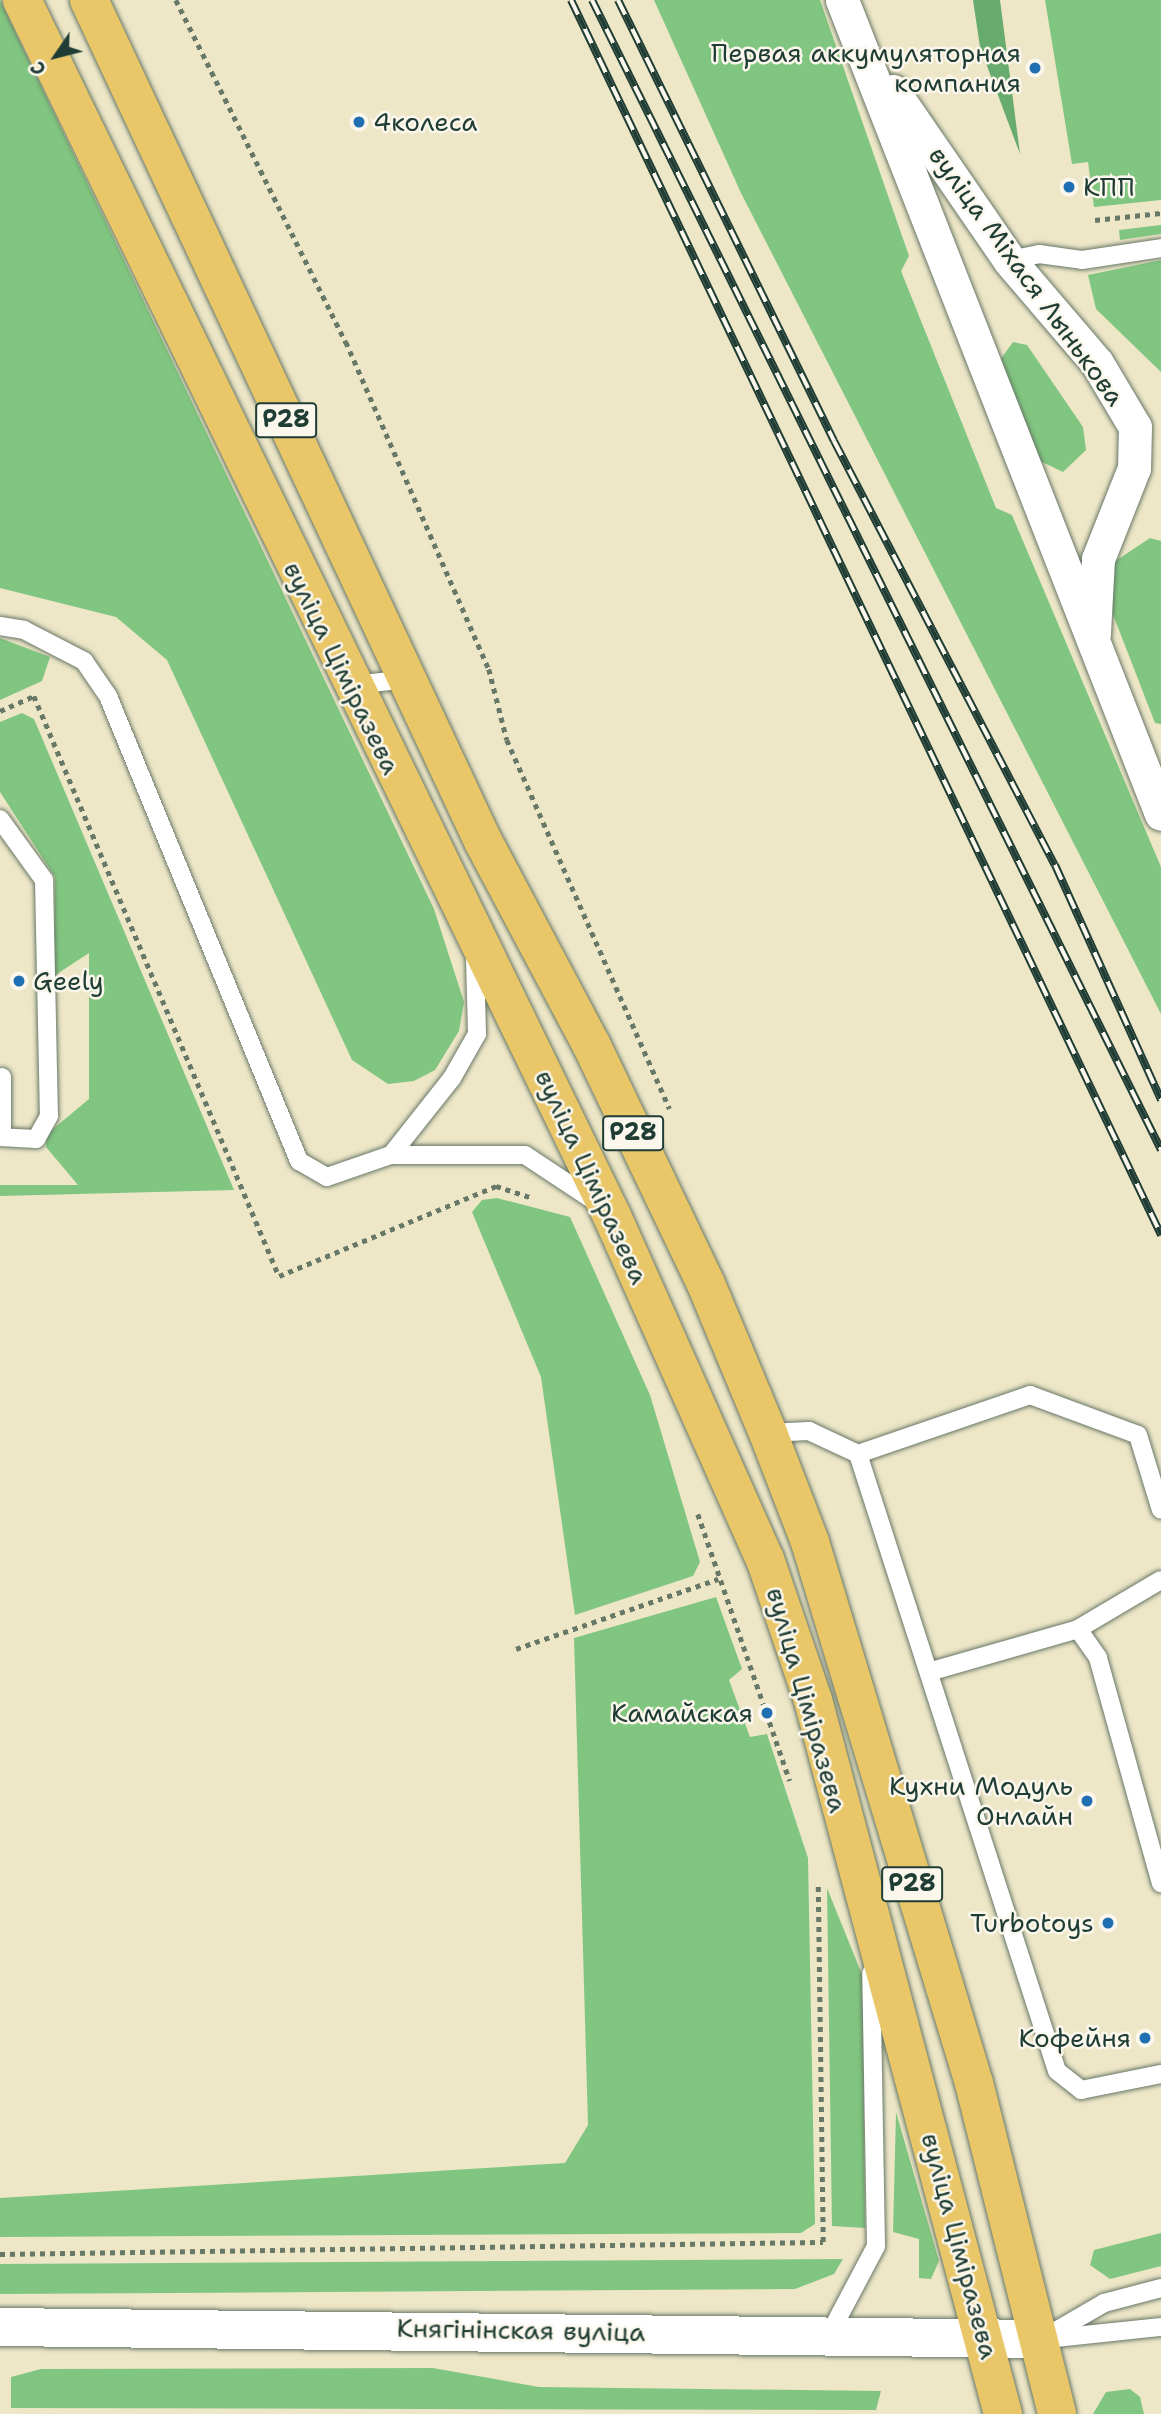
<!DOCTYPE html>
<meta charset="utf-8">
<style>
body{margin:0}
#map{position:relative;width:1161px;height:2414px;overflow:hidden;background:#ede6c7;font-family:"Shantell Sans",sans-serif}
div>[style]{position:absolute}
.green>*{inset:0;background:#81c680}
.forest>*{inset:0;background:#68ab6e}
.path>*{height:4.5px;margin-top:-2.25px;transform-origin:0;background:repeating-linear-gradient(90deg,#677867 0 5px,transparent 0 10px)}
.roads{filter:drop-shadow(0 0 2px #677867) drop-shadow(0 0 2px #677867)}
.service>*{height:18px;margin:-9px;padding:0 9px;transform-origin:9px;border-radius:9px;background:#fff}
.minor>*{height:33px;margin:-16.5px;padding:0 16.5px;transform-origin:16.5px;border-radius:16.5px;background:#fff}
.tertiary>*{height:38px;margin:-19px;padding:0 19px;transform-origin:19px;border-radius:19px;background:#fff}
.primary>*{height:38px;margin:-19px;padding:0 19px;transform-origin:19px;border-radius:19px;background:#e9c769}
.rail>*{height:8px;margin-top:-4px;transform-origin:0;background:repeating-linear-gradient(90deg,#fbf7ec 0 16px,#1f3d34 0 32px);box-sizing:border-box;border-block:2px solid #1f3d34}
.dots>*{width:19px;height:19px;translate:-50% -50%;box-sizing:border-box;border:4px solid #fbf7ec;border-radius:50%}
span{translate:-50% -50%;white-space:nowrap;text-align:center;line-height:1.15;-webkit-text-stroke:5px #fbf7ec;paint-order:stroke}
.shield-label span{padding:2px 5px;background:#fbf7ec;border:2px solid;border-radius:5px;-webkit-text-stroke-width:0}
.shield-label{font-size:24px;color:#1f3d34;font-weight:700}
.poi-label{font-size:26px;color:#1f3d34}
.right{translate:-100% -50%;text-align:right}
.left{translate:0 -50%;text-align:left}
.street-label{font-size:26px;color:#1f3d34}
.north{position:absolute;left:21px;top:21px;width:70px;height:70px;-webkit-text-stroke:5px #fbf7ec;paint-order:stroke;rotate:235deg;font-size:19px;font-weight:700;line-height:28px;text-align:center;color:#1f3d34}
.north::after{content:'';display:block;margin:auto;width:24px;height:32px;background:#1f3d34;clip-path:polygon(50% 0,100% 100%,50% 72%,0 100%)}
</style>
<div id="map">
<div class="green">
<div style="clip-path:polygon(0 0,434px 909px,464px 1002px,459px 1031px,435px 1070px,414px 1081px,388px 1084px,352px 1060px,167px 660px,116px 617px,0 588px)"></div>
<div style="clip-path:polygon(654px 0,820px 0,909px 256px,901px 271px,996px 508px,1012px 515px,1161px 867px,1161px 1014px,741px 193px)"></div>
<div style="clip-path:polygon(1045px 0,1161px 0,1161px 200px,1094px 207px,1088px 162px,1072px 164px)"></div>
<div style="clip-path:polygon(1161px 225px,1161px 234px,1120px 240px,1119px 230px)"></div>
<div style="clip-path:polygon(1161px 260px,1161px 372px,1096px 309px,1088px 275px)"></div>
<div style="clip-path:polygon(1013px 342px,1027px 345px,1083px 427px,1086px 450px,1063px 472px,1040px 461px,1000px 360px)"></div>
<div style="clip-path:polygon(1150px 538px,1161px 541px,1161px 724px,1155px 723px,1107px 599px,1105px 568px)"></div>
<div style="clip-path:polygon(0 638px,50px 657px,42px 681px,0 700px)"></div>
<div style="clip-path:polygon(22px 713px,34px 719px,234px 1190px,0 1196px,0 1185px,78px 1185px,46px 1147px,47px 1134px,89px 1099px,89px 953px,54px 976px,55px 877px,0 792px,0 722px)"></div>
<div style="clip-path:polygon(497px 1198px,570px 1217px,650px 1395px,700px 1562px,693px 1576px,575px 1615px,541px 1377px,472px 1212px,482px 1200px)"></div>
<div style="clip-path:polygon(716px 1597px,742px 1669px,729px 1680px,750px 1737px,767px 1734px,808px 1858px,815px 2224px,801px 2233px,0 2237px,0 2198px,565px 2163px,588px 2125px,574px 1638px)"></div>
<div style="clip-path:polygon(827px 1888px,863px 1977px,865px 2228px,832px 2226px)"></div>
<div style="clip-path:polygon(896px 2112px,939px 2261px,931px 2279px,919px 2278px,919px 2239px,893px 2232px)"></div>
<div style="clip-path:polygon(1161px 2233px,1161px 2266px,1110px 2279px,1090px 2265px,1094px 2250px)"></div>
<div style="clip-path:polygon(843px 2259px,834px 2274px,795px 2289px,0 2294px,0 2264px)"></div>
<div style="clip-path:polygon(433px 2368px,539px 2387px,881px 2391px,876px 2410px,11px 2408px,11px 2377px,41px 2369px)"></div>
<div style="clip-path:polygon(1130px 2389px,1140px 2397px,1144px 2414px,1093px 2414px,1106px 2392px)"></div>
</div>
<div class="forest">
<div style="clip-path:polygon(973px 0,1000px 0,1020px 154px,980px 47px)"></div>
</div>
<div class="path">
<div style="left:176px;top:0;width:382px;rotate:63.6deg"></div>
<div style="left:346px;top:342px;width:357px;rotate:66.4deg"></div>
<div style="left:489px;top:669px;width:73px;rotate:75.8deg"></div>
<div style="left:507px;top:740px;width:403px;rotate:66.2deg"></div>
<div style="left:1095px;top:220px;width:66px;rotate:-6.1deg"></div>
<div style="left:0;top:711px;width:37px;rotate:-24deg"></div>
<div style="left:34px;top:696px;width:630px;rotate:67.1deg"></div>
<div style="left:279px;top:1276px;width:235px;rotate:-22.5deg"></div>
<div style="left:496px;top:1186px;width:39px;rotate:18deg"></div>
<div style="left:698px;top:1514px;width:282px;rotate:71deg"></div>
<div style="left:516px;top:1649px;width:214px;rotate:-19.1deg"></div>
<div style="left:0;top:2254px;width:823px;rotate:-0.84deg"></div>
<div style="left:823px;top:2242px;width:359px;rotate:-90.8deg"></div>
</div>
<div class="roads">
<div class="service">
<div style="left:1009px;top:260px;width:31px;rotate:-11deg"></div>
<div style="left:1039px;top:254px;width:43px;rotate:7.9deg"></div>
<div style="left:1082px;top:260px;width:80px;rotate:-8.6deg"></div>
<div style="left:0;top:626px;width:24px;rotate:9deg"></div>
<div style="left:24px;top:630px;width:68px;rotate:27.3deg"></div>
<div style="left:84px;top:661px;width:42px;rotate:55.6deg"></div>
<div style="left:108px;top:696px;width:503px;rotate:67.67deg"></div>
<div style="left:299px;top:1161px;width:32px;rotate:30deg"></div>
<div style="left:327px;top:1177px;width:68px;rotate:-19deg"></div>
<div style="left:391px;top:1155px;width:134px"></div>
<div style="left:525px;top:1155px;width:82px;rotate:33.5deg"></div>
<div style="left:353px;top:685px;width:55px;rotate:-6.2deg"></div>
<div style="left:0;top:819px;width:75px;rotate:54.2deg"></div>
<div style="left:44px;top:880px;width:236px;rotate:88.8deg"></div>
<div style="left:49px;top:1116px;width:26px;rotate:119deg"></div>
<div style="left:36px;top:1139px;width:36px;rotate:-177deg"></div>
<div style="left:2px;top:1137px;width:60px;rotate:-90deg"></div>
<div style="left:391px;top:1155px;width:98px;rotate:-51.6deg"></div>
<div style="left:452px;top:1078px;width:51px;rotate:-60.4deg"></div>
<div style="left:477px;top:1034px;width:78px;rotate:-91.5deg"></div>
<div style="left:768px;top:1433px;width:41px;rotate:-2.8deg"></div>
<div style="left:809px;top:1431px;width:54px;rotate:25.1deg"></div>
<div style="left:858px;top:1454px;width:648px;rotate:72.12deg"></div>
<div style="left:1057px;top:2071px;width:31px;rotate:38deg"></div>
<div style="left:1081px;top:2090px;width:82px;rotate:-11.3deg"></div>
<div style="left:858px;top:1454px;width:182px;rotate:-18.9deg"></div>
<div style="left:1030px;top:1395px;width:115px;rotate:20.3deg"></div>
<div style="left:1138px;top:1435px;width:78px;rotate:73deg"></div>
<div style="left:1078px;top:1629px;width:96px;rotate:-30.6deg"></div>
<div style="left:932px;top:1671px;width:152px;rotate:-16deg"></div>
<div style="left:1078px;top:1629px;width:35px;rotate:55deg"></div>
<div style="left:1098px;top:1658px;width:234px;rotate:74.4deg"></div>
<div style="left:830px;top:2333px;width:98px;rotate:-62.1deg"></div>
<div style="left:876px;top:2246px;width:273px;rotate:-91deg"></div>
<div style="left:1042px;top:2339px;width:72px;rotate:-30.1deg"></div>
<div style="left:1104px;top:2303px;width:59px;rotate:-14.7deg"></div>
<div style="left:1046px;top:2339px;width:116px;rotate:-6deg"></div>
</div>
<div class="minor">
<div style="left:842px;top:0;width:874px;rotate:68.6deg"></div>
<div style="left:893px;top:91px;width:205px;rotate:55.5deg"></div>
<div style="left:1009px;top:260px;width:135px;rotate:49.5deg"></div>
<div style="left:1097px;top:363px;width:74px;rotate:59.3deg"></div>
<div style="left:1135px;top:427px;width:41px;rotate:91.4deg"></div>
<div style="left:1134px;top:468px;width:98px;rotate:111.6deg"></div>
<div style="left:1098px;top:559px;width:75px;rotate:93.1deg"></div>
</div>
<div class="tertiary">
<div style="left:0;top:2327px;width:1042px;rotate:0.66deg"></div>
</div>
<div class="primary">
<div style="left:22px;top:0;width:1352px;rotate:64.12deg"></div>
<div style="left:612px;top:1216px;width:376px;rotate:66deg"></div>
<div style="left:765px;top:1559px;width:149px;rotate:71.2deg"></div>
<div style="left:813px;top:1700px;width:739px;rotate:75.1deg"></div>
<div style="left:89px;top:0;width:929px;rotate:64.9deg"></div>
<div style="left:483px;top:841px;width:230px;rotate:62deg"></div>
<div style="left:591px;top:1044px;width:266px;rotate:64.4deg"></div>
<div style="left:706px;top:1284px;width:161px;rotate:67.4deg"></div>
<div style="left:768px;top:1433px;width:117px;rotate:68.9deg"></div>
<div style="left:810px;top:1542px;width:565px;rotate:73.14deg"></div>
<div style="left:974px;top:2083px;width:341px;rotate:75.9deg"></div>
</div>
</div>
<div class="rail">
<div style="left:571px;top:0;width:1369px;rotate:64.46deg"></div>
<div style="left:592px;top:0;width:1283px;rotate:63.67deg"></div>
<div style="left:618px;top:0;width:491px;rotate:63.9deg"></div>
<div style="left:834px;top:441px;width:478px;rotate:62.5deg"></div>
<div style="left:1055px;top:865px;width:258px;rotate:65.7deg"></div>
</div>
<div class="dots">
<div style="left:1035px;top:68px;background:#1f6fb2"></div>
<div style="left:359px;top:122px;background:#1f6fb2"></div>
<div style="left:1069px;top:187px;background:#1f6fb2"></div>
<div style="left:19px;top:981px;background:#1f6fb2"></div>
<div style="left:767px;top:1713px;background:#1f6fb2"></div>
<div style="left:1087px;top:1801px;background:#1f6fb2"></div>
<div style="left:1108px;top:1923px;background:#1f6fb2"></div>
<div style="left:1145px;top:2038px;background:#1f6fb2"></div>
</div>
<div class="shield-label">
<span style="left:286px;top:420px">Р28</span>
<span style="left:633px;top:1133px">Р28</span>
<span style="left:912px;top:1884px">Р28</span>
</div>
<div class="poi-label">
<span class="right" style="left:1021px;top:68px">Первая аккумуляторная<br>компания</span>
<span class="left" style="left:373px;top:122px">4колеса</span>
<span class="left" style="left:1083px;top:187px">КПП</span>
<span class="left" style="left:33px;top:981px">Geely</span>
<span class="right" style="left:753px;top:1713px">Камайская</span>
<span class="right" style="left:1073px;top:1801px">Кухни Модуль<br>Онлайн</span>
<span class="right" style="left:1094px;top:1923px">Turbotoys</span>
<span class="right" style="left:1131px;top:2038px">Кофейня</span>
</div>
<div class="street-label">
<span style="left:1027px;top:276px;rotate:54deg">вуліца Міхася Лынькова</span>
<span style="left:342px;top:668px;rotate:64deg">вуліца Ціміразева</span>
<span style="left:592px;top:1177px;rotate:65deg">вуліца Ціміразева</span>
<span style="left:807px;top:1700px;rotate:74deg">вуліца Ціміразева</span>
<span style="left:960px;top:2246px;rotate:75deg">вуліца Ціміразева</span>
<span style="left:521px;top:2330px;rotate:1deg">Княгінінская вуліца</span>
</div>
<div class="north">С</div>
</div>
